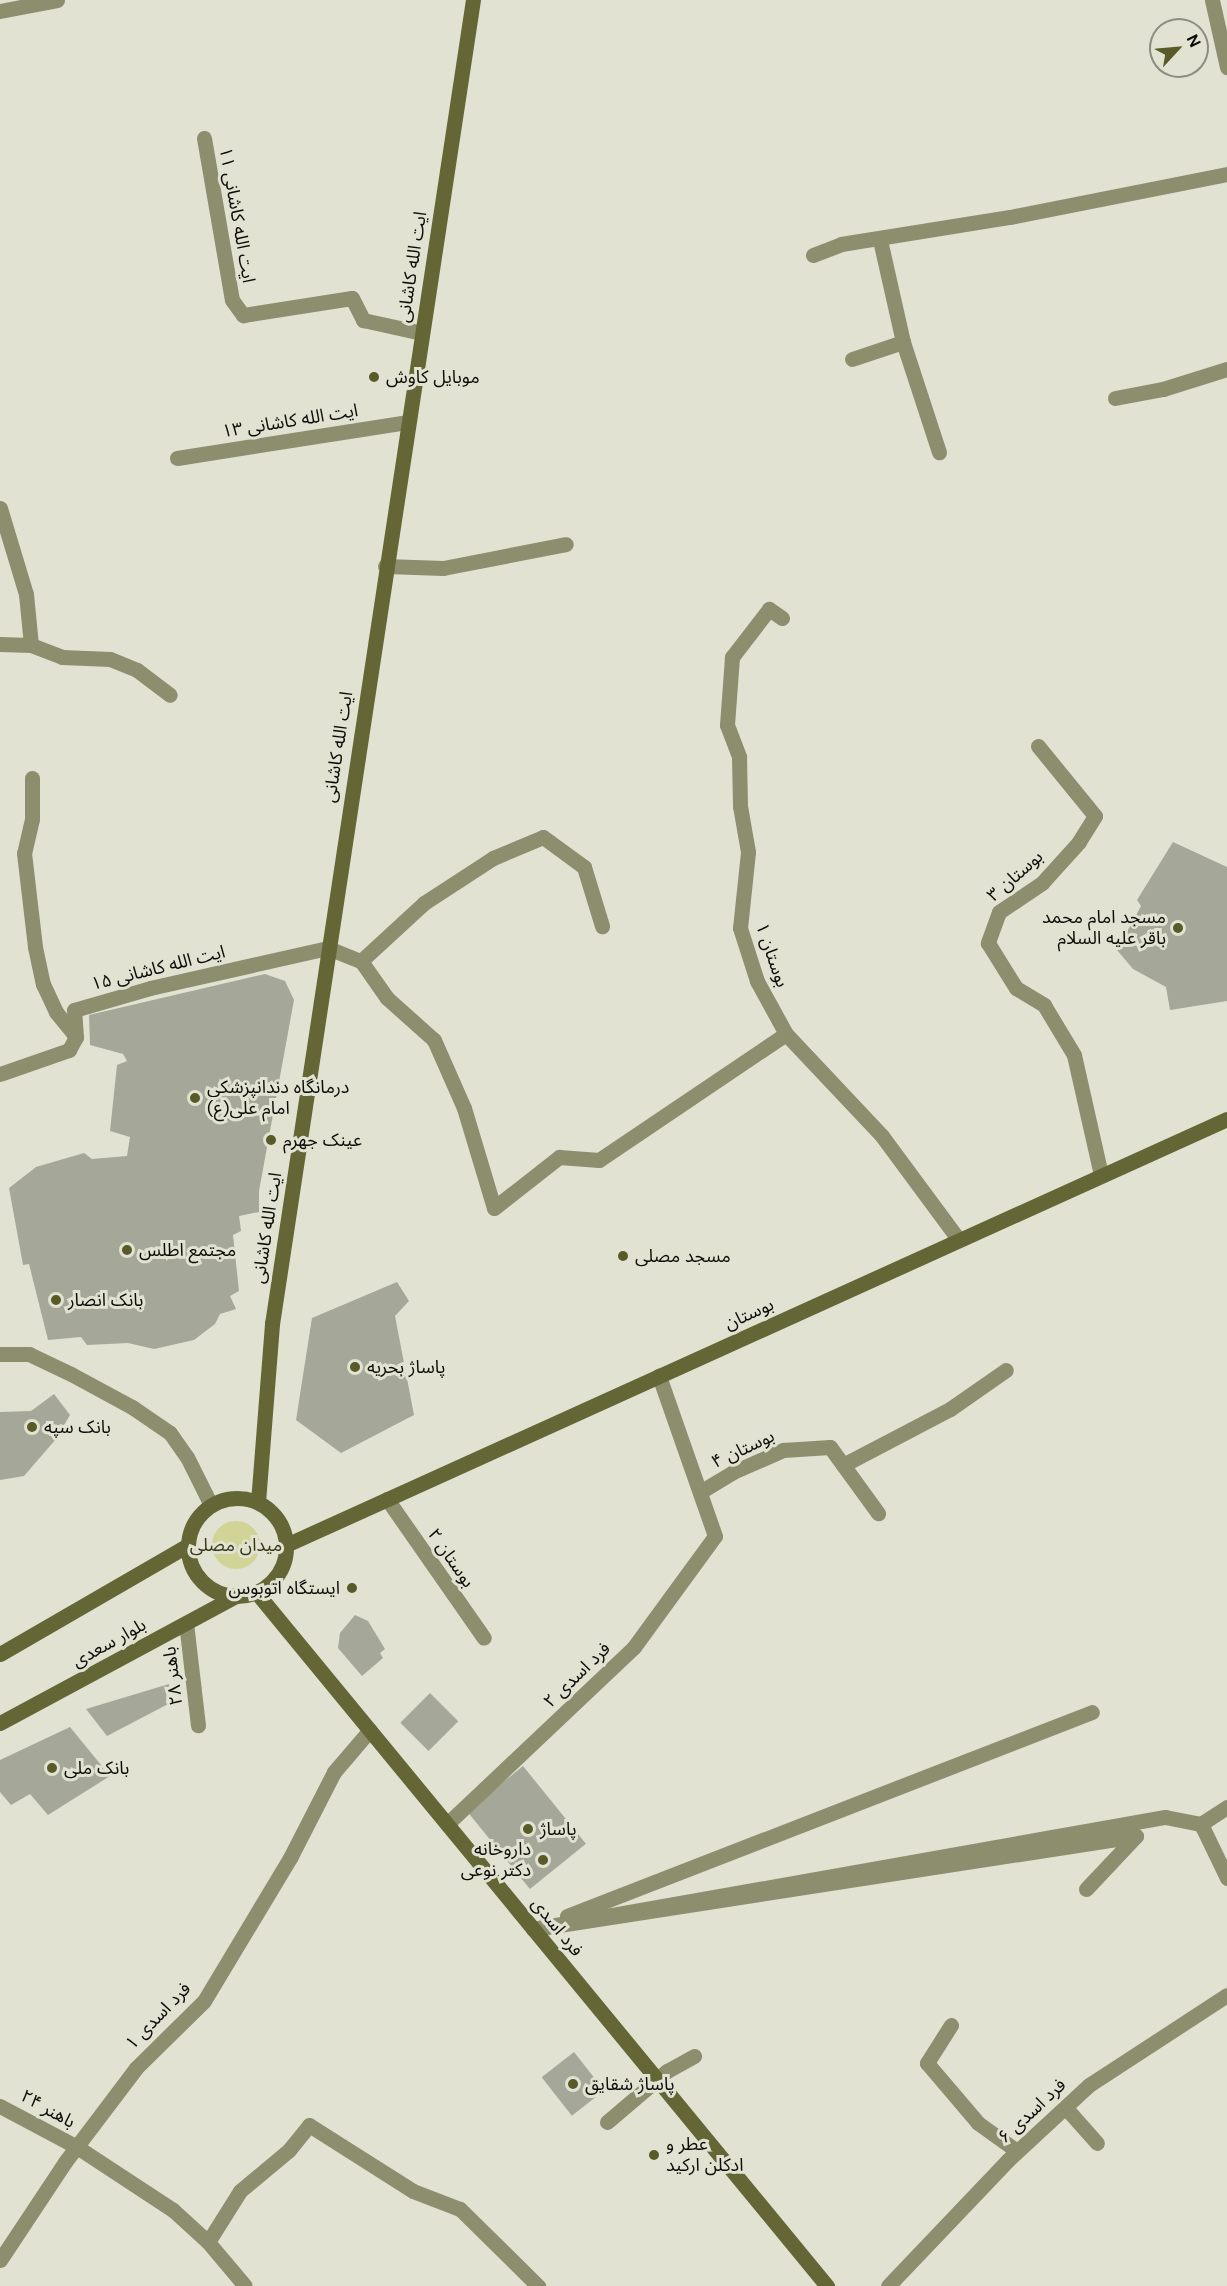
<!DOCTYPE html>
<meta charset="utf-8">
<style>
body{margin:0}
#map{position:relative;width:1227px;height:2286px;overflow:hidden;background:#e1e2d2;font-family:"DM Sans","Noto Sans Arabic",sans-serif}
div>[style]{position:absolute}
.green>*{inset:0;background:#d1d496}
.round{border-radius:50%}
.building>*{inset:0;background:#a5a798;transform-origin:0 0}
.service>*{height:15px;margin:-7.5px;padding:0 7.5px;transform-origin:7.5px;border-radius:7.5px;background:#8c8e6e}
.minor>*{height:15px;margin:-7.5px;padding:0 7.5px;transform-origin:7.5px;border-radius:7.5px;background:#8c8e6e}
.secondary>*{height:15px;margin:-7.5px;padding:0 7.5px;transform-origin:7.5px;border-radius:7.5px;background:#646635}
.secondary>.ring{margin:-7.5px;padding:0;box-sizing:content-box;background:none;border:15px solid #646635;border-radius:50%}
.dots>*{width:16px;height:16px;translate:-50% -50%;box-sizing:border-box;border:3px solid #e1e2d2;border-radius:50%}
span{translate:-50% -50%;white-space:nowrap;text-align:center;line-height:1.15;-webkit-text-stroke:6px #e1e2d2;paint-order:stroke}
.street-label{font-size:18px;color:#0c0c07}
.poi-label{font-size:18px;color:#0c0c07}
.left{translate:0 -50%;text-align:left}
.right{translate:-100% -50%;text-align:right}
.park-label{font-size:18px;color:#373815}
.north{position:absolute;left:1149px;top:18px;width:60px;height:60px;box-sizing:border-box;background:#e1e2d2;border:2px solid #8c8c81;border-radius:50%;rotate:64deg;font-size:16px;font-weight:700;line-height:24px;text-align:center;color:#0c0c07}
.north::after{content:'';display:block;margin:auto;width:21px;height:27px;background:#585a27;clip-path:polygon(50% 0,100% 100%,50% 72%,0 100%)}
</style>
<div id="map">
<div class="green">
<div class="round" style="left:212px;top:1521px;width:48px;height:48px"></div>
</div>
<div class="building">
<div style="clip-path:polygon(1173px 842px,1227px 867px,1227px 1001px,1170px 1010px,1166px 987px,1133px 969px,1117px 950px,1141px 906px,1137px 900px)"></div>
<div style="clip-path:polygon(265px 974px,285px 981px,294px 1000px,259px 1191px,259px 1212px,239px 1216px,241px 1231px,233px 1235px,239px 1291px,230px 1296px,236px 1309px,220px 1314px,215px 1324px,194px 1340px,154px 1349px,128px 1343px,87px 1345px,81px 1337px,48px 1340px,29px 1264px,23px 1265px,9px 1188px,36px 1167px,84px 1153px,92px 1159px,127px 1156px,130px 1137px,110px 1131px,117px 1065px,127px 1061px,123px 1054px,90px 1045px,89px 1015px)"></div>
<div style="clip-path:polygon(397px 1282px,409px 1301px,395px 1316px,414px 1415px,341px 1453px,296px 1420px,312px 1318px)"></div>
<div style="clip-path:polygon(54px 1394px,70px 1415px,56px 1439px,24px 1476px,0 1480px,0 1412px,31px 1411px)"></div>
<div style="clip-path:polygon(355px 1615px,368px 1621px,385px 1649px,380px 1653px,383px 1658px,362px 1676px,338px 1648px,340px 1633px)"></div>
<div style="clip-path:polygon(169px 1684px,172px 1702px,107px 1736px,86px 1709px)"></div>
<div style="left:430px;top:1693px;width:40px;height:42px;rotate:45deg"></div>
<div style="clip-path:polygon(70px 1727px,110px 1776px,48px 1815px,30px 1794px,11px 1805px,0 1792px,0 1760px)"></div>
<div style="left:523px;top:1766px;width:100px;height:72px;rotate:51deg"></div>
<div style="left:574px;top:2052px;width:49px;height:41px;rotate:52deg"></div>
</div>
<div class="service">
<div style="left:387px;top:1499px;width:169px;rotate:55.1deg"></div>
<div style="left:186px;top:1623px;width:103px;rotate:83.3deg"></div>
<div style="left:290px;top:1858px;width:97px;rotate:-62.9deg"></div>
<div style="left:334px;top:1772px;width:55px;rotate:-49.4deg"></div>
<div style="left:607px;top:2122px;width:79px;rotate:-40.4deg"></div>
<div style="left:667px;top:2071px;width:31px;rotate:-29deg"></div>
</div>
<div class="minor">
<div style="left:1212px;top:0;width:69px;rotate:77.4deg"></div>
<div style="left:0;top:11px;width:58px;rotate:-10.9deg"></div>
<div style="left:204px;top:138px;width:164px;rotate:80.2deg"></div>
<div style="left:232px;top:300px;width:19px;rotate:54deg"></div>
<div style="left:243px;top:315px;width:110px;rotate:-8.9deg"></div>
<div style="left:352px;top:298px;width:25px;rotate:63deg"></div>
<div style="left:363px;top:320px;width:60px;rotate:12.4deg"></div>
<div style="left:880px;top:240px;width:105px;rotate:77.3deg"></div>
<div style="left:903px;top:342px;width:116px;rotate:71.9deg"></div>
<div style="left:813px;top:255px;width:30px;rotate:-21deg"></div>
<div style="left:841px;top:244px;width:171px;rotate:-9.1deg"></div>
<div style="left:1010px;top:217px;width:221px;rotate:-11.2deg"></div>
<div style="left:852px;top:359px;width:54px;rotate:-18.4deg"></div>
<div style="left:1115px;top:398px;width:49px;rotate:-10.6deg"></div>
<div style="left:1163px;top:389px;width:67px;rotate:-17.4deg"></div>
<div style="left:177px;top:458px;width:234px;rotate:-8.9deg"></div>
<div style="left:0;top:508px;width:90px;rotate:73.2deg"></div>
<div style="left:26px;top:594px;width:51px;rotate:84.4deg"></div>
<div style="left:31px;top:645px;width:31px;rotate:-178deg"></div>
<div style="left:385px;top:566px;width:58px;rotate:2deg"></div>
<div style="left:443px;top:568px;width:125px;rotate:-11deg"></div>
<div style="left:782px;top:618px;width:16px;rotate:-145deg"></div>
<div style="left:769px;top:609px;width:61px;rotate:127.6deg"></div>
<div style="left:732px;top:657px;width:68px;rotate:94.2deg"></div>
<div style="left:727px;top:725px;width:34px;rotate:69deg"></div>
<div style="left:739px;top:757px;width:49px;rotate:88.8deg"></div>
<div style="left:740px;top:806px;width:47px;rotate:80.1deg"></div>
<div style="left:748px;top:852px;width:76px;rotate:96deg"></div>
<div style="left:740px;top:928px;width:56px;rotate:72.2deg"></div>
<div style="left:757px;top:981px;width:60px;rotate:61.3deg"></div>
<div style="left:786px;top:1034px;width:140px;rotate:46.7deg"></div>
<div style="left:882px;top:1136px;width:129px;rotate:53.5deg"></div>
<div style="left:31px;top:645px;width:33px;rotate:21deg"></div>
<div style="left:62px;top:657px;width:48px;rotate:2.4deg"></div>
<div style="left:110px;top:659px;width:29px;rotate:22deg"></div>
<div style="left:137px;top:670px;width:41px;rotate:37.1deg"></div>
<div style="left:1038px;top:746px;width:90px;rotate:50.8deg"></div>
<div style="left:1095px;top:816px;width:31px;rotate:122deg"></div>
<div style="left:1079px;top:842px;width:55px;rotate:132.1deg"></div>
<div style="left:1042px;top:883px;width:52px;rotate:146deg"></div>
<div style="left:999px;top:912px;width:33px;rotate:110deg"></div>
<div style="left:988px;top:943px;width:53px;rotate:58.1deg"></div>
<div style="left:1016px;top:988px;width:33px;rotate:31deg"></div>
<div style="left:1044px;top:1005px;width:58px;rotate:59deg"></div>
<div style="left:1074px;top:1055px;width:123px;rotate:77.3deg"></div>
<div style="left:32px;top:778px;width:41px;rotate:90deg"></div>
<div style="left:32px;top:819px;width:35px;rotate:103deg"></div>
<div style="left:24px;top:853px;width:95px;rotate:83.3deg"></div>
<div style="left:35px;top:947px;width:38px;rotate:78deg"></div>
<div style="left:43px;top:984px;width:31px;rotate:65deg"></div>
<div style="left:56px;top:1012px;width:32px;rotate:51deg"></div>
<div style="left:361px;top:961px;width:45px;rotate:54.9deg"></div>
<div style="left:387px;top:998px;width:63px;rotate:41.8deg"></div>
<div style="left:434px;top:1040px;width:74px;rotate:66.2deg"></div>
<div style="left:464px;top:1108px;width:104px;rotate:73.3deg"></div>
<div style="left:494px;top:1208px;width:83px;rotate:-38.1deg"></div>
<div style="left:559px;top:1157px;width:40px;rotate:4.3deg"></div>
<div style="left:599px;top:1160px;width:225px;rotate:-34deg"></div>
<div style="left:0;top:1074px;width:73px;rotate:-19.2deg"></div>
<div style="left:69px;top:1050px;width:15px;rotate:-62deg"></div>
<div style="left:76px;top:1037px;width:27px;rotate:-94deg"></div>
<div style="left:74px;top:1010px;width:79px;rotate:-16.1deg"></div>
<div style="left:150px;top:988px;width:182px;rotate:-12.7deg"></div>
<div style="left:328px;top:948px;width:35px;rotate:22deg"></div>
<div style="left:361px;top:961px;width:86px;rotate:-42.6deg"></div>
<div style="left:424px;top:903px;width:82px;rotate:-33.1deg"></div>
<div style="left:493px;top:858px;width:54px;rotate:-22.8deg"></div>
<div style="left:543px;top:837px;width:51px;rotate:36.2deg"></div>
<div style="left:584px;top:867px;width:62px;rotate:73deg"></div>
<div style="left:0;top:1354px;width:29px"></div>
<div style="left:29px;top:1354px;width:47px;rotate:25.5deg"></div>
<div style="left:71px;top:1374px;width:69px;rotate:28.4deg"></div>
<div style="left:132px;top:1407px;width:46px;rotate:34.4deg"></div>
<div style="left:170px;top:1433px;width:29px;rotate:55deg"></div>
<div style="left:187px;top:1457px;width:54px;rotate:63.4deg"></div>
<div style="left:843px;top:1465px;width:121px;rotate:-27.6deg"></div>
<div style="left:950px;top:1409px;width:68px;rotate:-34.9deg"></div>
<div style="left:700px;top:1492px;width:39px;rotate:-31deg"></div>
<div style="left:733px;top:1472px;width:55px;rotate:-23.7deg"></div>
<div style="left:783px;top:1450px;width:47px;rotate:-3.7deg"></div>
<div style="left:830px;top:1447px;width:82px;rotate:54deg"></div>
<div style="left:1227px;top:1807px;width:31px;rotate:147deg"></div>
<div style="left:1201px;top:1824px;width:60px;rotate:64.3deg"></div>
<div style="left:447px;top:1824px;width:257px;rotate:-43.4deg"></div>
<div style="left:634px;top:1647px;width:137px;rotate:-53.9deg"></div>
<div style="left:715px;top:1536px;width:170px;rotate:-109.3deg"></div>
<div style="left:1086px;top:1889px;width:73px;rotate:-46.7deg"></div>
<div style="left:1136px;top:1836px;width:610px;rotate:171.23deg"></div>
<div style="left:533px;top:1929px;width:642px;rotate:-10.05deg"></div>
<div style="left:1165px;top:1817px;width:37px;rotate:11deg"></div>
<div style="left:567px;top:1916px;width:563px;rotate:-21.23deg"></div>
<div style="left:951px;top:2025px;width:45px;rotate:122.3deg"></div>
<div style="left:927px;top:2063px;width:79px;rotate:49.6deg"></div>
<div style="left:978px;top:2123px;width:48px;rotate:35.7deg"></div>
<div style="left:0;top:2106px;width:87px;rotate:28deg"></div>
<div style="left:77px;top:2147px;width:115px;rotate:33.3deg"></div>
<div style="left:173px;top:2210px;width:47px;rotate:42.4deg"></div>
<div style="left:208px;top:2242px;width:57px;rotate:49.9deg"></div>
<div style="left:1065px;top:2107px;width:48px;rotate:48.4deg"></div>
<div style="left:208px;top:2242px;width:60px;rotate:-57.9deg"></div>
<div style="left:240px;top:2191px;width:64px;rotate:-39.9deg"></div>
<div style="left:289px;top:2150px;width:32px;rotate:-51deg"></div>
<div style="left:309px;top:2125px;width:123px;rotate:32.4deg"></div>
<div style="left:413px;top:2191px;width:50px;rotate:21deg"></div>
<div style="left:460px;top:2209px;width:110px;rotate:44.6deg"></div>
<div style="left:0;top:2260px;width:118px;rotate:-56.4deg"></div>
<div style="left:65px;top:2162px;width:118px;rotate:-52.9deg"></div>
<div style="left:136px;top:2068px;width:95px;rotate:-44.6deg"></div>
<div style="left:204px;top:2001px;width:167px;rotate:-59deg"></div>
<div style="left:888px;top:2286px;width:174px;rotate:-46.4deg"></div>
<div style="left:1008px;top:2160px;width:110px;rotate:-42.8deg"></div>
<div style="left:1089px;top:2085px;width:165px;rotate:-33.1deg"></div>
</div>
<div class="secondary">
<div class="ring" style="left:188px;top:1498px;width:83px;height:83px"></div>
<div style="left:258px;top:1502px;width:179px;rotate:-85.5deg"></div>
<div style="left:272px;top:1324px;width:1339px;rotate:-81.37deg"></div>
<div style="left:286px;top:1545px;width:1033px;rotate:-24.36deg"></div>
<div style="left:256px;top:1592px;width:899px;rotate:50.55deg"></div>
<div style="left:0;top:1654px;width:217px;rotate:-30.1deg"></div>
<div style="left:0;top:1723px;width:268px;rotate:-28.3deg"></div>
</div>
<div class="dots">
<div style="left:374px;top:377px;background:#585a27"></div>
<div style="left:1178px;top:928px;background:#585a27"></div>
<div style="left:195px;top:1098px;background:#585a27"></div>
<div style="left:271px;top:1140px;background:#585a27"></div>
<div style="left:127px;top:1250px;background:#585a27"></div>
<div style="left:623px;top:1256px;background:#585a27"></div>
<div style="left:56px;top:1300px;background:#585a27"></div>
<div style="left:355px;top:1367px;background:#585a27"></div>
<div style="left:32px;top:1427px;background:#585a27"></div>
<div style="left:352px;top:1588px;background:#585a27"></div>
<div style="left:52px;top:1768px;background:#585a27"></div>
<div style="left:528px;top:1829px;background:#585a27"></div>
<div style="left:543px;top:1860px;background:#585a27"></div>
<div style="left:573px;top:2084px;background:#585a27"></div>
<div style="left:654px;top:2155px;background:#585a27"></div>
</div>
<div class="street-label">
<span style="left:237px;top:215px;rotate:80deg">ایت الله کاشانی ۱۱</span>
<span style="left:412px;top:267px;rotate:-81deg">ایت الله کاشانی</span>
<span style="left:290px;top:421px;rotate:-9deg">ایت الله کاشانی ۱۳</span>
<span style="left:338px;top:747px;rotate:-81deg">ایت الله کاشانی</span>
<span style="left:1015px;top:876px;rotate:-41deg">بوستان ۳</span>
<span style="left:772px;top:955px;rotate:71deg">بوستان ۱</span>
<span style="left:158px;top:968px;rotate:-14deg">ایت الله کاشانی ۱۵</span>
<span style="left:267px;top:1228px;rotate:-81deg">ایت الله کاشانی</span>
<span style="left:749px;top:1314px;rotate:-24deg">بوستان</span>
<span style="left:743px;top:1449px;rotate:-25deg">بوستان ۴</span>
<span style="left:451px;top:1558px;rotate:55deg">بوستان ۲</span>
<span style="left:109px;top:1643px;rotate:-29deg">بلوار سعدی</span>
<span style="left:577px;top:1675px;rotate:-44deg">فرد اسدی ۲</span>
<span style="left:173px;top:1676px;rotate:-97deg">باهنر ۲۸</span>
<span style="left:557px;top:1927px;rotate:51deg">فرد اسدی</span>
<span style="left:158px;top:2016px;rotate:-46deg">فرد اسدی ۱</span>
<span style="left:48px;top:2109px;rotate:29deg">باهنر ۲۴</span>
<span style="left:1032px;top:2111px;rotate:-43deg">فرد اسدی ۶</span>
</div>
<div class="poi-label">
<span class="left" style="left:386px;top:377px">موبایل کاوش</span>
<span class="right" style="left:1166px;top:928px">مسجد امام محمد<br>باقر علیه السلام</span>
<span class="left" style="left:207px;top:1098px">درمانگاه دندانپزشکی<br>امام علی(ع)</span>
<span class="left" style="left:283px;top:1140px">عینک جهرم</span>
<span class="left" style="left:139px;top:1250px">مجتمع اطلس</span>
<span class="left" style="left:635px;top:1256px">مسجد مصلی</span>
<span class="left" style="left:68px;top:1300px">بانک انصار</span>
<span class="left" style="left:367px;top:1367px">پاساژ بحریه</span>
<span class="left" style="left:44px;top:1427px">بانک سپه</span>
<span class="right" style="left:340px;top:1588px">ایستگاه اتوبوس</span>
<span class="left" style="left:64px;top:1768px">بانک ملی</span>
<span class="left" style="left:540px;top:1829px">پاساژ</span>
<span class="right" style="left:531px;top:1860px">داروخانه<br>دکتر نوعی</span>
<span class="left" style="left:585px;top:2084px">پاساژ شقایق</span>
<span class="left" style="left:666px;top:2155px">عطر و<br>ادکلن ارکید</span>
</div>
<div class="park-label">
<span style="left:236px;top:1545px">میدان مصلی</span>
</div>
<div class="north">N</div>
</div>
